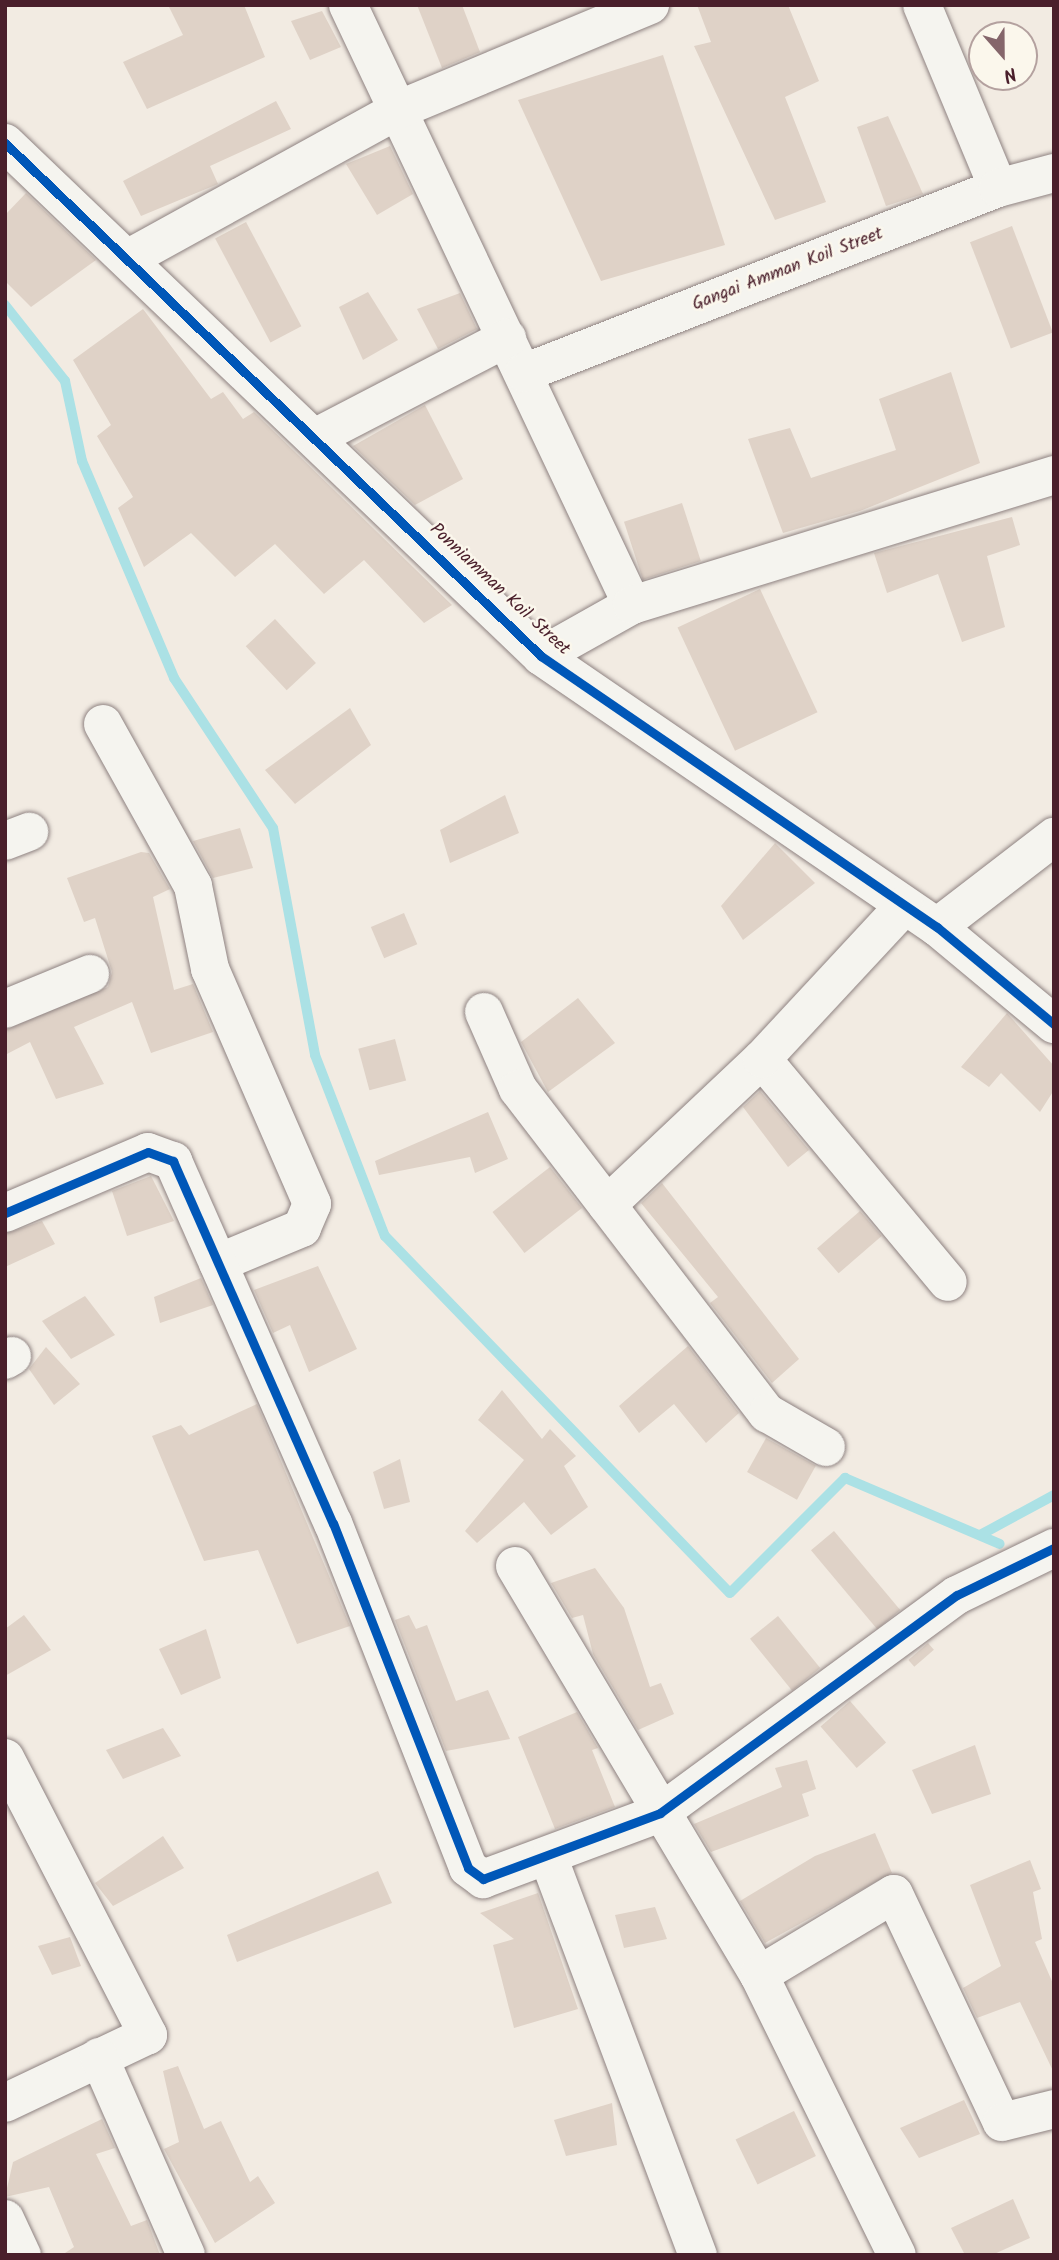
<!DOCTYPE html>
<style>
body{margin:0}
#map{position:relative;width:1059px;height:2260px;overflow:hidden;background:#f2ebe2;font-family:Kalam,sans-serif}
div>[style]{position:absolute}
.stream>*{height:10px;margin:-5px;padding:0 5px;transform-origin:5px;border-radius:5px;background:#abe1e5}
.building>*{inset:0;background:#dfd2c7;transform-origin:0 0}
.roads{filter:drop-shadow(0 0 2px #8e8281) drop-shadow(0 0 2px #8e8281)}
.minor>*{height:38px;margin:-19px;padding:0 19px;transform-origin:19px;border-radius:19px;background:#f5f4ef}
.cycleway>*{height:9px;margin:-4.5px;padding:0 4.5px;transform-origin:4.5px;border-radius:4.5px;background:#0057b8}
span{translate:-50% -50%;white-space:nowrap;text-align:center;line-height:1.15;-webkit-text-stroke:5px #fbf7ec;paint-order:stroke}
.street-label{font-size:18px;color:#4a1f2b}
.frame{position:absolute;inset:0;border:7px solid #4a1f2b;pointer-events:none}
.north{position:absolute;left:968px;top:21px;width:70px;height:70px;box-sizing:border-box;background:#fbf7ec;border:2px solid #b4a19f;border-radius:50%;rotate:159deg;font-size:19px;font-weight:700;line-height:28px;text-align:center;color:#4a1f2b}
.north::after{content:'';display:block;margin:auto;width:24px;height:32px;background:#85666b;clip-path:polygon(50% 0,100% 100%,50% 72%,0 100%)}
</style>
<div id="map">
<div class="stream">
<div style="left:5px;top:305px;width:97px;rotate:51.7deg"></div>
<div style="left:65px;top:381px;width:82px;rotate:78deg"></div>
<div style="left:82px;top:461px;width:236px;rotate:67deg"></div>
<div style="left:174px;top:678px;width:180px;rotate:56.6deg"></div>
<div style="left:273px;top:828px;width:231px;rotate:79.5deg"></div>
<div style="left:315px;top:1055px;width:194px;rotate:68.9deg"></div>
<div style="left:385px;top:1236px;width:496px;rotate:46deg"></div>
<div style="left:730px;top:1593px;width:163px;rotate:-45deg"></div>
<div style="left:845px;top:1478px;width:168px;rotate:23.1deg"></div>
<div style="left:982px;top:1534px;width:82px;rotate:-28.4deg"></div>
</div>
<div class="building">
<div style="clip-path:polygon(168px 5px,244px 5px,265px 57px,147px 109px,123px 62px,183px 35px)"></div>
<div style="clip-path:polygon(417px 5px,462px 5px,480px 52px,442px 68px)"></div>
<div style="clip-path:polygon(697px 5px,788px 5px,819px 81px,785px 97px,826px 202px,775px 220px,694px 46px,711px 42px)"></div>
<div style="clip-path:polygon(322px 11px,341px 47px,310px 60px,291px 21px)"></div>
<div style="clip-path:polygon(663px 55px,725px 245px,601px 281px,518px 100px)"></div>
<div style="clip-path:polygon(276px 101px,291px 129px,210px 166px,218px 184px,141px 216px,123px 181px)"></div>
<div style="clip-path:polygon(888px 116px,923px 194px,886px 206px,857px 127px)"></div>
<div style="clip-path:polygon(390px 146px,413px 194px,377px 215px,346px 164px)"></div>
<div style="clip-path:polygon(26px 193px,96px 260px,31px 307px,5px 281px,5px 215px)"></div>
<div style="left:246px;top:222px;width:118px;height:35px;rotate:62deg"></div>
<div style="left:1012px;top:226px;width:114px;height:45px;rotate:69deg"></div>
<div style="clip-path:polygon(368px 292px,398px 340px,363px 360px,339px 307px)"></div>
<div style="clip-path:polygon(460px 293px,477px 329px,438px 349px,417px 309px)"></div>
<div style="clip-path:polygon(143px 309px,211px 399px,223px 392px,243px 419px,254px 412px,452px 605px,424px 623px,364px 560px,324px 594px,275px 544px,235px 577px,191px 533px,144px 567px,118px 508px,133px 497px,97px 436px,111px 425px,73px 360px)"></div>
<div style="clip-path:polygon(951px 372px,980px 463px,860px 511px,783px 533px,748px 439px,790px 428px,811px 478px,896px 450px,879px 399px)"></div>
<div style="clip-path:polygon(425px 405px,463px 479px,415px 505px,353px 446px)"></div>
<div style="left:682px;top:503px;width:61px;height:61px;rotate:72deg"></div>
<div style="clip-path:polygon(1012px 517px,1020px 545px,987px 556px,1005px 627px,962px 642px,938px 574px,887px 593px,874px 553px)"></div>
<div style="left:760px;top:589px;width:136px;height:91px;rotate:65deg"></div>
<div style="left:275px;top:619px;width:60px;height:40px;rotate:47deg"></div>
<div style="clip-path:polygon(350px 708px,371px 745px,295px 804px,265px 770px)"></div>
<div style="clip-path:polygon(505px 795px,519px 833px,450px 863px,440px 830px)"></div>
<div style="clip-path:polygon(240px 828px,253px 868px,213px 878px,193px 841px)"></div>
<div style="clip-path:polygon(775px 843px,815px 883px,743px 940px,721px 906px)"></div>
<div style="clip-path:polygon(141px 852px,149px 853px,170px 889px,153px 897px,174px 990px,193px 984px,213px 1032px,151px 1053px,132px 1002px,74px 1027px,104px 1084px,56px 1099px,30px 1042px,5px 1055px,5px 1030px,108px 987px,112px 972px,95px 918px,84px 922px,67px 878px)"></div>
<div style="left:404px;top:913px;width:34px;height:36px;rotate:67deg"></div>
<div style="clip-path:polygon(578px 998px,615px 1043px,548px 1092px,521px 1042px)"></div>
<div style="clip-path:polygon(1007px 1013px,1054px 1066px,1054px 1090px,1040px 1112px,1001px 1073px,989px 1087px,961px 1067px)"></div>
<div style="left:395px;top:1039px;width:43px;height:38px;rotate:75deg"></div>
<div style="clip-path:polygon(760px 1091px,809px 1150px,788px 1167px,743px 1107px)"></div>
<div style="clip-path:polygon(488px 1112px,508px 1159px,475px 1173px,470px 1157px,379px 1175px,375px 1161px)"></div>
<div style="left:550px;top:1167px;width:52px;height:73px;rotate:52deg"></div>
<div style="clip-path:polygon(151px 1176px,174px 1221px,127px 1236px,112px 1191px)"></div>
<div style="clip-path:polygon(662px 1183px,799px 1359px,772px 1383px,710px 1303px,718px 1297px,641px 1203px)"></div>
<div style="left:860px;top:1211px;width:33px;height:57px;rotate:49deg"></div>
<div style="clip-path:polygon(42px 1221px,55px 1244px,5px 1267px,5px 1234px)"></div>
<div style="clip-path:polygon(318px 1266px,357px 1349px,309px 1372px,290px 1325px,273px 1333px,254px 1290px)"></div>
<div style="clip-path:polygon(201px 1278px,213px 1305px,160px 1323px,154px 1297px)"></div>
<div style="clip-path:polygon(85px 1296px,115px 1335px,71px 1359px,42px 1321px)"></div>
<div style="clip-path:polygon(688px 1346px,739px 1413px,706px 1443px,674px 1404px,639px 1433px,619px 1406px)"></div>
<div style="clip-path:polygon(46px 1347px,80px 1384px,54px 1405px,29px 1369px)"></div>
<div style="clip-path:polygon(502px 1390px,542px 1439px,550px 1429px,576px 1456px,564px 1466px,588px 1507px,551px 1535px,524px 1502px,477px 1543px,465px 1531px,524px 1460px,478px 1420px)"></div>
<div style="clip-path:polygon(257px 1404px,350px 1626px,297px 1644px,258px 1550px,204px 1561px,152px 1436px,181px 1425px,189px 1435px)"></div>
<div style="left:766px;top:1438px;width:57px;height:39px;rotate:29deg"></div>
<div style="clip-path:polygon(400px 1459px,410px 1502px,384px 1509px,373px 1472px)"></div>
<div style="left:834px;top:1531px;width:103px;height:30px;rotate:50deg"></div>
<div style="clip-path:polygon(595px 1568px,624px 1608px,650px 1687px,661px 1683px,674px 1714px,638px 1730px,593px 1654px,583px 1615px,572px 1618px,551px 1583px)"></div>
<div style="clip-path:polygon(24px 1615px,51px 1650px,5px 1676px,5px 1629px)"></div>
<div style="clip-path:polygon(409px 1615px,416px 1629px,427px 1625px,456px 1701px,488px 1690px,510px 1739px,446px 1751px,395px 1620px)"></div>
<div style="left:778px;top:1616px;width:67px;height:36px;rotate:51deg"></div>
<div style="clip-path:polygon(206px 1629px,221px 1678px,181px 1695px,159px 1649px)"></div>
<div style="left:928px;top:1643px;width:9px;height:26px;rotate:49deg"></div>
<div style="left:850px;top:1701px;width:55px;height:39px;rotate:49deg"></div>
<div style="clip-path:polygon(577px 1712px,598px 1748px,592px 1750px,615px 1807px,555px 1829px,518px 1737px)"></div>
<div style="clip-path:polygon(163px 1728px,181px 1756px,123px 1779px,106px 1750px)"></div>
<div style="clip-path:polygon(975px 1745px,991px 1794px,932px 1814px,912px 1770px)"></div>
<div style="clip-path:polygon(807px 1760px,816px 1789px,802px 1794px,809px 1816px,711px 1852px,694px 1824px,782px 1787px,775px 1768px)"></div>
<div style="clip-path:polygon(875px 1833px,892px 1873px,765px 1943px,740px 1901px,815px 1856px)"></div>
<div style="clip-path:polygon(163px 1836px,184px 1868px,113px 1906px,95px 1883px)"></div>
<div style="clip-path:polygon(1030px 1860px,1041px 1889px,1033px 1892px,1042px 1939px,1035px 1942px,1054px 1986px,1054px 2073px,1020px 2002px,977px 2018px,963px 1988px,1001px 1966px,970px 1885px)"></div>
<div style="clip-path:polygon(378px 1871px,392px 1903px,237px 1962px,227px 1935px)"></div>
<div style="clip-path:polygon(538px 1893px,578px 2009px,514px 2028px,493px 1945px,514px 1939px,480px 1913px)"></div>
<div style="clip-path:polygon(655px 1907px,667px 1939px,624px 1948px,615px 1915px)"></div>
<div style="clip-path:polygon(70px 1937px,81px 1966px,52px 1975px,38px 1946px)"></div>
<div style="clip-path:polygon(178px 2066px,204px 2129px,221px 2121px,250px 2182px,258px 2176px,275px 2203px,215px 2243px,164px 2149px,179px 2142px,163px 2071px)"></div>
<div style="clip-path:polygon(964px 2100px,980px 2134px,919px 2158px,900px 2128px)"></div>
<div style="clip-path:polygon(612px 2103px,617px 2145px,566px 2156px,554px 2120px)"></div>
<div style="left:794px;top:2111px;width:50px;height:65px;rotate:64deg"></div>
<div style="clip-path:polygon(102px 2119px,115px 2148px,96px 2154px,131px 2226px,147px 2220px,160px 2255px,62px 2255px,74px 2247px,49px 2187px,5px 2197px,13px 2162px)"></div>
<div style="clip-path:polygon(1013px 2199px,1030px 2238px,992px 2255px,965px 2255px,951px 2228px)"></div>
</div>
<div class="roads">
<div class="minor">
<div style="left:348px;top:5px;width:664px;rotate:64.67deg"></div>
<div style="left:922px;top:5px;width:198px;rotate:67.4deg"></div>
<div style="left:5px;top:143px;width:742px;rotate:43.74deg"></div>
<div style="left:541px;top:656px;width:480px;rotate:34.4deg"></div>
<div style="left:937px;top:927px;width:152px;rotate:39.7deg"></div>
<div style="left:129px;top:258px;width:309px;rotate:-28.8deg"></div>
<div style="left:400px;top:109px;width:271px;rotate:-22.6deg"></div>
<div style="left:524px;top:373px;width:509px;rotate:-21.32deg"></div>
<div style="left:998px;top:188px;width:58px;rotate:-15deg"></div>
<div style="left:318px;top:436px;width:213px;rotate:-27.4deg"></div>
<div style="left:541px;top:656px;width:104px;rotate:-29.3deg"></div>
<div style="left:632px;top:605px;width:442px;rotate:-17.1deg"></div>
<div style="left:103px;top:724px;width:185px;rotate:60.9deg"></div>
<div style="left:193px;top:886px;width:85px;rotate:78.4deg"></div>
<div style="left:210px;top:969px;width:256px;rotate:66.5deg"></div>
<div style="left:312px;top:1204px;width:26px;rotate:113deg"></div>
<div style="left:302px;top:1228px;width:91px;rotate:157.4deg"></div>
<div style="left:5px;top:841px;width:26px;rotate:-21deg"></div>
<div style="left:937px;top:927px;width:148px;rotate:-37.6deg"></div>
<div style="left:5px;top:1009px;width:92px;rotate:-22.4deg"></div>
<div style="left:484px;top:1012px;width:84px;rotate:66.2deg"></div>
<div style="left:518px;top:1089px;width:409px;rotate:52.5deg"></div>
<div style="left:767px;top:1413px;width:68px;rotate:30deg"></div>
<div style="left:762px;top:1059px;width:290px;rotate:50.2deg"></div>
<div style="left:607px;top:1205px;width:213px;rotate:-43.3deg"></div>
<div style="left:762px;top:1059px;width:209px;rotate:-47.1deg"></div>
<div style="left:5px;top:1213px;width:155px;rotate:-23.1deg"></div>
<div style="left:148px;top:1152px;width:27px;rotate:20deg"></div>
<div style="left:173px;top:1161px;width:396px;rotate:66.2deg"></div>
<div style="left:333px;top:1523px;width:370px;rotate:68.6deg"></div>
<div style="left:468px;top:1868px;width:19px;rotate:36deg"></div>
<div style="left:483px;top:1879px;width:189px;rotate:-20.4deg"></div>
<div style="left:660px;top:1813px;width:368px;rotate:-36.3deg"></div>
<div style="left:957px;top:1595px;width:108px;rotate:-25.9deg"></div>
<div style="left:5px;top:1360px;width:8px;rotate:-30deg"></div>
<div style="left:515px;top:1566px;width:476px;rotate:59.2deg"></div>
<div style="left:759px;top:1975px;width:312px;rotate:63.8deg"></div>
<div style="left:5px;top:1758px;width:312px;rotate:62.7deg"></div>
<div style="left:148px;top:2035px;width:158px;rotate:154.6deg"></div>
<div style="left:549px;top:1859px;width:423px;rotate:69.4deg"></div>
<div style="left:759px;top:1975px;width:157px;rotate:-31deg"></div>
<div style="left:894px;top:1894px;width:252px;rotate:64.7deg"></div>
<div style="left:1002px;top:2122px;width:54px;rotate:-14deg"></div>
<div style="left:99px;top:2057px;width:216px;rotate:66.3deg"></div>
<div style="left:5px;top:2219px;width:40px;rotate:65deg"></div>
</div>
</div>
<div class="cycleway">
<div style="left:5px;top:143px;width:742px;rotate:43.74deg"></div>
<div style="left:541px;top:656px;width:480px;rotate:34.4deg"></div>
<div style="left:937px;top:927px;width:152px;rotate:39.7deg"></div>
<div style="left:5px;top:1213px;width:155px;rotate:-23.1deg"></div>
<div style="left:148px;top:1152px;width:27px;rotate:20deg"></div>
<div style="left:173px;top:1161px;width:396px;rotate:66.2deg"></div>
<div style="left:333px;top:1523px;width:370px;rotate:68.6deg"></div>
<div style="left:468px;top:1868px;width:19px;rotate:36deg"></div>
<div style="left:483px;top:1879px;width:189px;rotate:-20.4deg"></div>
<div style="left:660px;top:1813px;width:368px;rotate:-36.3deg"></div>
<div style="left:957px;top:1595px;width:108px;rotate:-25.9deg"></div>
</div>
<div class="street-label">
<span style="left:788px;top:270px;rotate:-21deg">Gangai Amman Koil Street</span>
<span style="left:499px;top:590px;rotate:43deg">Ponniamman Koil Street</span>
</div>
<div class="frame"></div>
<div class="north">N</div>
</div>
